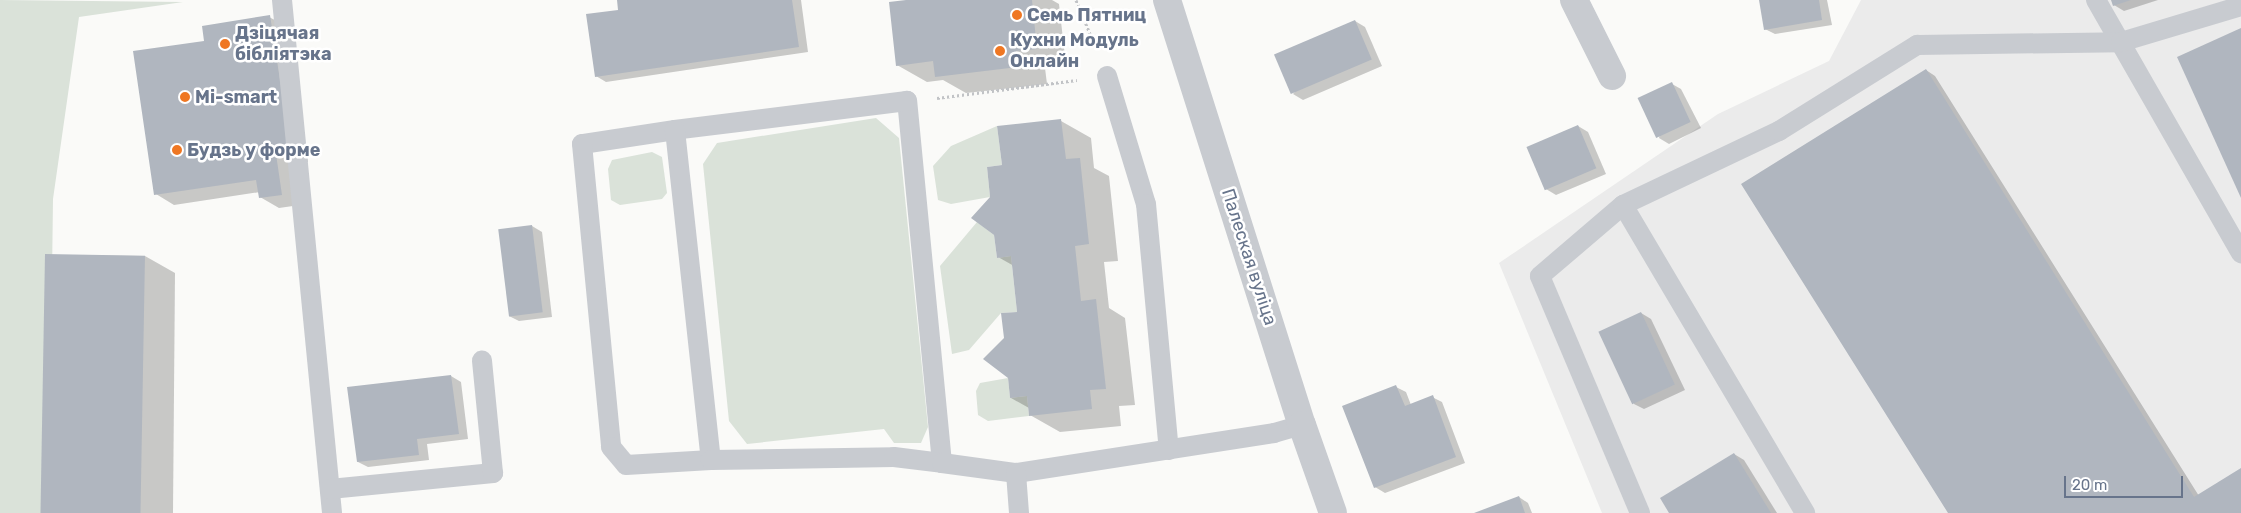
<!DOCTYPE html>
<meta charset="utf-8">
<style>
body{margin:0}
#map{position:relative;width:2241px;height:513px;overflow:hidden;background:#fafaf8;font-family:Rubik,sans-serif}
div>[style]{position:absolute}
.built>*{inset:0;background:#ebebeb}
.green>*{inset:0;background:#dae2d9}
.shadow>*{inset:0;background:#0003}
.building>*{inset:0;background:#b0b6bf;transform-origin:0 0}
.path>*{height:3px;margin-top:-1.5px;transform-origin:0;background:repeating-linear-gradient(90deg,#c1c3c6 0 2.5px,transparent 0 5px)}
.service>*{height:20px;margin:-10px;padding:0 10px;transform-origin:10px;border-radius:10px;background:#c8cbd0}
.minor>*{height:28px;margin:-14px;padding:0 14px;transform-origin:14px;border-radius:14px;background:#c8cbd0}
.tertiary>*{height:28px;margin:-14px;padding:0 14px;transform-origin:14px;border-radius:14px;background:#c8cbd0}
.dots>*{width:14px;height:14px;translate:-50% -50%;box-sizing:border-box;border:2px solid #fff;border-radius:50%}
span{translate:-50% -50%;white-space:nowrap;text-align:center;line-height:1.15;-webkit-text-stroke:5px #fff;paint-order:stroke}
.poi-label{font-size:18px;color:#67748b;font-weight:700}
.left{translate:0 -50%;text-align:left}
.street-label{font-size:18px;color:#67748b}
.scale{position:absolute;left:2064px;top:476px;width:119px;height:22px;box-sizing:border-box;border:2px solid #67748b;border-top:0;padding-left:6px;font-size:15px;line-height:18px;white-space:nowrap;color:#67748b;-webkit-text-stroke:4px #fff;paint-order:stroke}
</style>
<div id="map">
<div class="built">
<div style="clip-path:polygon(1861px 0,2241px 0,2241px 513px,1602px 513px,1499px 263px,1718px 114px,1829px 61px)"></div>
</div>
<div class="green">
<div style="clip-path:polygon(0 0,183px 2px,79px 17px,53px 199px,49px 513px,0 513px)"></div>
<div style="clip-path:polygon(876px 118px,899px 138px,928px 427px,921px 443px,894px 443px,884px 429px,747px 444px,729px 421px,703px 164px,717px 143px)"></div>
<div style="clip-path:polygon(997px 126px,1002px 165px,987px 167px,990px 197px,951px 204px,938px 200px,933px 166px,951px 146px)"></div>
<div style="clip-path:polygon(652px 152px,662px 157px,667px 193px,662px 199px,620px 205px,611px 200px,608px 169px,612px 160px)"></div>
<div style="clip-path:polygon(977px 222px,994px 235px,997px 258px,1011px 256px,1017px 312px,1001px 313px,969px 350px,952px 354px,940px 266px)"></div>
<div style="clip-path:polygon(1008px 378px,1010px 398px,1027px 396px,1029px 416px,988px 421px,978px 415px,976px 391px,980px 383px)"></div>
</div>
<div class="shadow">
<div style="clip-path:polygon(618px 0,801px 0,808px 52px,606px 82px,596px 76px,620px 11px)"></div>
<div style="clip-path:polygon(916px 0,1052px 0,1059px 4px,1066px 65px,1045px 68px,1047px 84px,966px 93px,943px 80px,927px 82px,897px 65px)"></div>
<div style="clip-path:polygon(1760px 0,1827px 0,1832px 25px,1775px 34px,1765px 29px)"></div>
<div style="clip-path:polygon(2112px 0,2158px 0,2124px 11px,2114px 5px)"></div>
<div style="clip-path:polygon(269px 17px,288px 27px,308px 162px,294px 164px,300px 205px,279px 208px,260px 197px,260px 192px,174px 205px,156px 194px)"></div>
<div style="clip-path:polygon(1355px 21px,1365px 27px,1382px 66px,1303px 100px,1293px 94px)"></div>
<div style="clip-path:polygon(1926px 70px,1935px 76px,2199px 496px,2241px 470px,2241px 513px,1949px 513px)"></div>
<div style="clip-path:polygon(1672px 84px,1681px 89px,1701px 128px,1669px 144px,1659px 138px)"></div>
<div style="clip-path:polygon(1061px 121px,1091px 138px,1094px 168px,1109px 176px,1118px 261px,1104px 262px,1109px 308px,1125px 318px,1135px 405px,1119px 406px,1121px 426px,1060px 432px,1030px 415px,1029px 408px,1011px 398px,1005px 338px,1019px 313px,1014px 266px,998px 257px,991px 198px,1003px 166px)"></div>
<div style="clip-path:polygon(1578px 126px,1588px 132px,1606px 174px,1556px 195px,1546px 189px)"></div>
<div style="clip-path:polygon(532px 226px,542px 232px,552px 317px,519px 321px,509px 316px)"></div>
<div style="clip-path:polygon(46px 255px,145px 256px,175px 273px,173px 513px,44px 513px)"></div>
<div style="clip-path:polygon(1641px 313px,1651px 319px,1685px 390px,1644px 409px,1634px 404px)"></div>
<div style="clip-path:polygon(451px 376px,461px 382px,468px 439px,427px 444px,429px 460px,368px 467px,358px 462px,349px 388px)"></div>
<div style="clip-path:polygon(1396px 387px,1406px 392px,1411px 405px,1432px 397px,1442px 402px,1465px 463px,1385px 493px,1375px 487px)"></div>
<div style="clip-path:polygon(1734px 454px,1744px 460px,1777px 513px,1671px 513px)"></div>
<div style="clip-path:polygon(1519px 497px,1528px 503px,1532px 513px,1477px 513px)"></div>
</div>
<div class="building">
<div style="clip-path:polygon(617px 0,792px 0,799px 47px,595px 77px,586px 14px,618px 10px)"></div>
<div style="clip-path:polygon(906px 0,1032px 0,1037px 49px,1016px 51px,1018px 67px,935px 77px,933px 61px,896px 66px,889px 2px)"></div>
<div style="clip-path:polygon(1759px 0,1819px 0,1822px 20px,1764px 30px)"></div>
<div style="clip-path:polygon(2111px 0,2131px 0,2113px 6px)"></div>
<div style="clip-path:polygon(270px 15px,291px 152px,276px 154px,282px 195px,259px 198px,256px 180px,154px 195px,133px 51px,204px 41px,202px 26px)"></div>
<div style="left:1355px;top:20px;width:43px;height:88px;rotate:67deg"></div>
<div style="clip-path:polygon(2241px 28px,2241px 198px,2177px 57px)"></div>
<div style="clip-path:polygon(1926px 69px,2194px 497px,2241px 468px,2241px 513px,1948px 513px,1741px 184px)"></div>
<div style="left:1672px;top:82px;width:44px;height:38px;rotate:65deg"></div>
<div style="clip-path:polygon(1061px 119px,1066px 159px,1080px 158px,1089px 244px,1075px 246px,1081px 301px,1096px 299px,1106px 389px,1090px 390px,1092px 409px,1029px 416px,1027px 396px,1010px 398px,1008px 378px,983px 359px,1004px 338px,1001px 313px,1017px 312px,1011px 256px,997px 258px,994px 235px,971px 218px,990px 197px,987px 167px,1002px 165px,997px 126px)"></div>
<div style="left:1578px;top:125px;width:47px;height:56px;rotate:67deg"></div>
<div style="left:532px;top:225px;width:88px;height:34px;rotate:83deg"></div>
<div style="left:45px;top:254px;width:100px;height:259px;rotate:1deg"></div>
<div style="left:1641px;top:312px;width:80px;height:47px;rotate:65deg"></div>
<div style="clip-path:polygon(451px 375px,459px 434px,417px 439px,419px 455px,357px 462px,347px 387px)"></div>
<div style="clip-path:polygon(1396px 385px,1405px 406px,1433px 395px,1456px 457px,1374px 488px,1342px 406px)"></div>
<div style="clip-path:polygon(1734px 453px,1771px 513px,1669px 513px,1660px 498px)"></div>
<div style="clip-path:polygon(1519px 496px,1525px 513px,1474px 513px)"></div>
</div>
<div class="path">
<div style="left:1076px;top:0;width:52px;rotate:67.4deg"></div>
<div style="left:937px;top:98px;width:141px;rotate:-7.3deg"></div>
</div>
<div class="service">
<div style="left:282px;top:0;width:515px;rotate:84.43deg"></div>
<div style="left:2096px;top:0;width:292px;rotate:60.2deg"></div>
<div style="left:1107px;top:76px;width:134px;rotate:73.1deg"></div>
<div style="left:1146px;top:204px;width:247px;rotate:84.7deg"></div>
<div style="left:675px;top:130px;width:94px;rotate:171.4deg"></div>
<div style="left:582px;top:144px;width:304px;rotate:84.5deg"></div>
<div style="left:611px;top:447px;width:23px;rotate:50deg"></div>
<div style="left:626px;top:465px;width:85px;rotate:-3.4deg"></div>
<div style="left:1623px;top:205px;width:173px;rotate:-25.4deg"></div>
<div style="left:1779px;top:131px;width:163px;rotate:-31.9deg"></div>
<div style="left:1917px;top:45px;width:204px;rotate:-0.8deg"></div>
<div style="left:2121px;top:42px;width:125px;rotate:-16.7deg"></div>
<div style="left:942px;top:463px;width:364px;rotate:-95.5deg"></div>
<div style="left:907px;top:101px;width:234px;rotate:172.9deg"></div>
<div style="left:675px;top:130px;width:332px;rotate:83.8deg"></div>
<div style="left:711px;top:460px;width:183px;rotate:-0.9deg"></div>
<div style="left:894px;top:457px;width:48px;rotate:7.1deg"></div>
<div style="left:942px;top:463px;width:75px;rotate:7.7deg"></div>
<div style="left:1016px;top:473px;width:261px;rotate:-8.8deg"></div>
<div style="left:1274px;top:433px;width:29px;rotate:-16deg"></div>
<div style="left:1016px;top:473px;width:40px;rotate:85.7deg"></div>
<div style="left:330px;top:489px;width:164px;rotate:-5.6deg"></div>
<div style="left:493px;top:473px;width:113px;rotate:-95.6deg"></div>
<div style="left:1640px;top:513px;width:257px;rotate:-112.9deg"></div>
<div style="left:1540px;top:276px;width:109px;rotate:-40.5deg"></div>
<div style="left:1623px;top:205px;width:358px;rotate:59.4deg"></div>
</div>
<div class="minor">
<div style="left:1574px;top:0;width:85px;rotate:63.4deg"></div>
</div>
<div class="tertiary">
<div style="left:1167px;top:0;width:446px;rotate:72.4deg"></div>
<div style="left:1302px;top:425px;width:93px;rotate:70.6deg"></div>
</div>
<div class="dots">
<div style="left:1017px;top:15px;background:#ef7723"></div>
<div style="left:225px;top:44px;background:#ef7723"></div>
<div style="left:1000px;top:51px;background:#ef7723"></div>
<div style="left:185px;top:97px;background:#ef7723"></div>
<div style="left:177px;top:150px;background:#ef7723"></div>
</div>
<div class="poi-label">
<span class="left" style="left:1027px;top:15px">Семь Пятниц</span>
<span class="left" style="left:235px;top:44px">Дзіцячая<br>бібліятэка</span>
<span class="left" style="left:1010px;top:51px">Кухни Модуль<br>Онлайн</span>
<span class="left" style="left:195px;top:97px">Mi-smart</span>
<span class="left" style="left:187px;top:150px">Будзь у форме</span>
</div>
<div class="street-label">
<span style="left:1249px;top:257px;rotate:72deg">Палеская вуліца</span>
</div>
<div class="scale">20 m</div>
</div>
